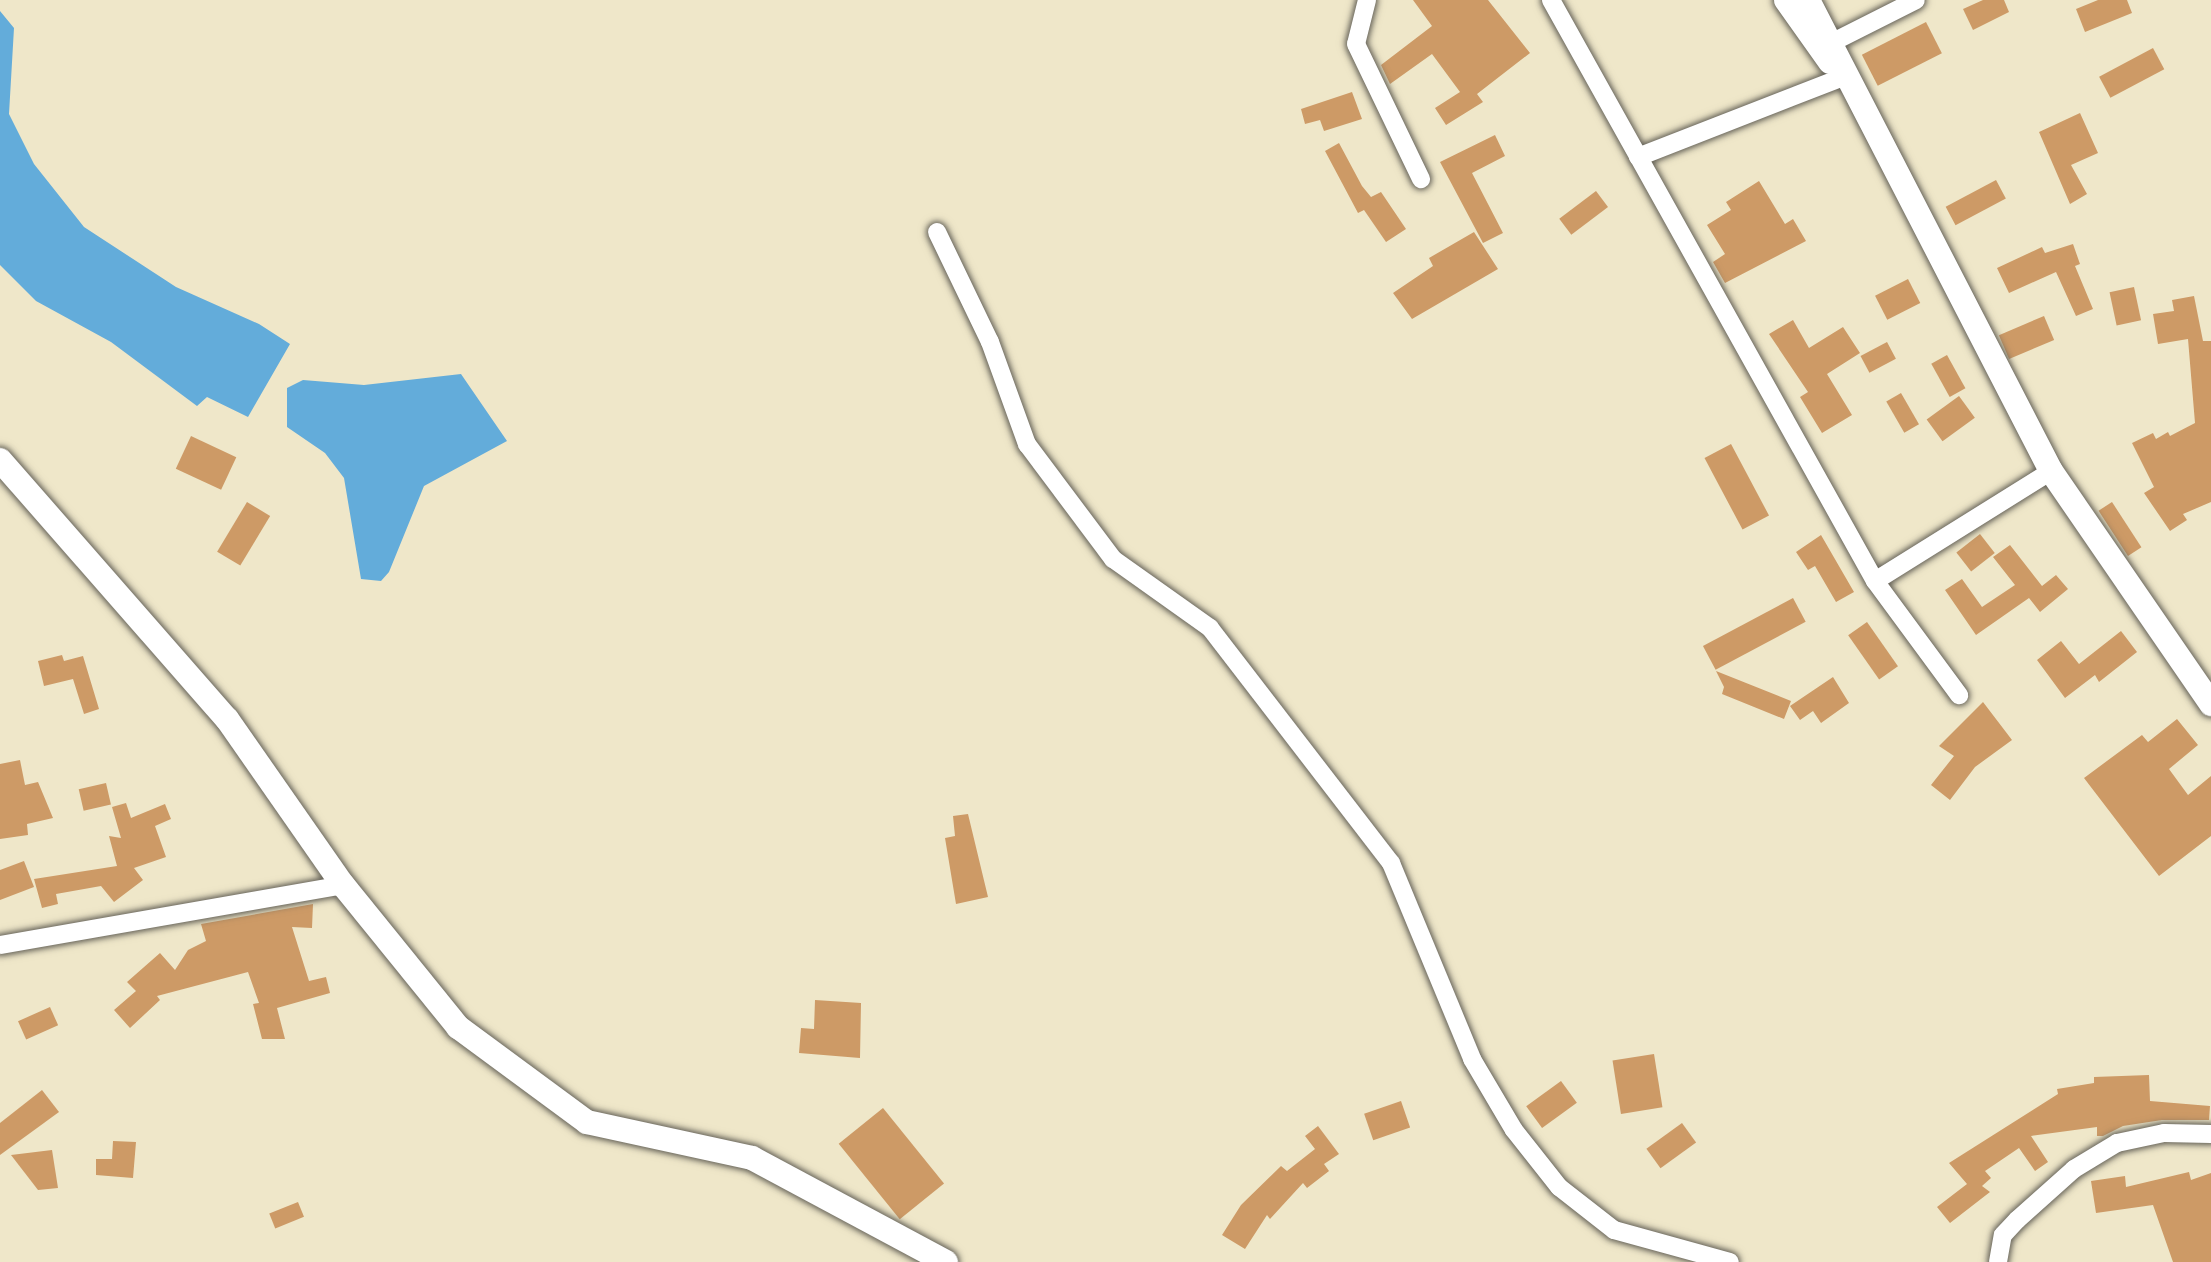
<!DOCTYPE html>
<style>
body{margin:0}
#map{position:relative;width:2211px;height:1262px;overflow:hidden;background:#efe7c9;font-family:Delius,sans-serif}
div>[style]{position:absolute}
.water>*{inset:0;background:#63acda}
.building>*{inset:0;background:#cd9a66;transform-origin:0 0}
.roads{filter:drop-shadow(0 0 3px #666359) drop-shadow(0 0 3px #666359)}
.street>*{height:18px;margin:-9px;padding:0 9px;transform-origin:9px;border-radius:9px;background:#fff}
.secondary>*{height:24px;margin:-12px;padding:0 12px;transform-origin:12px;border-radius:12px;background:#fff}
span{translate:-50% -50%;white-space:nowrap;text-align:center;line-height:1.15;-webkit-text-stroke:9px #fcf5e5;paint-order:stroke}
</style>
<div id="map">
<div class="water">
<div style="clip-path:polygon(0 11px,14px 28px,9px 114px,34px 164px,84px 227px,176px 287px,259px 324px,290px 344px,248px 417px,207px 397px,197px 406px,111px 342px,36px 301px,0 265px)"></div>
<div style="clip-path:polygon(461px 374px,507px 441px,424px 486px,389px 572px,381px 581px,361px 579px,344px 478px,325px 453px,287px 427px,287px 388px,303px 380px,364px 385px)"></div>
</div>
<div class="building">
<div style="clip-path:polygon(1413px 0,1488px 0,1530px 53px,1477px 94px,1483px 102px,1446px 125px,1435px 108px,1460px 92px,1432px 54px,1390px 84px,1381px 65px,1432px 26px)"></div>
<div style="clip-path:polygon(1983px 0,2004px 0,2009px 12px,1973px 30px,1963px 9px)"></div>
<div style="clip-path:polygon(2098px 0,2127px 0,2132px 13px,2085px 32px,2076px 9px)"></div>
<div style="left:1926px;top:22px;width:35px;height:72px;rotate:63deg"></div>
<div style="left:2153px;top:48px;width:24px;height:61px;rotate:62deg"></div>
<div style="clip-path:polygon(1352px 92px,1362px 119px,1324px 131px,1320px 120px,1305px 124px,1301px 109px)"></div>
<div style="clip-path:polygon(2080px 113px,2098px 153px,2071px 165px,2087px 194px,2070px 204px,2039px 132px)"></div>
<div style="clip-path:polygon(1495px 135px,1505px 156px,1472px 173px,1503px 233px,1483px 243px,1440px 162px)"></div>
<div style="clip-path:polygon(1339px 143px,1362px 186px,1371px 197px,1381px 192px,1406px 229px,1386px 242px,1364px 210px,1358px 213px,1325px 151px)"></div>
<div style="left:1996px;top:180px;width:21px;height:57px;rotate:62deg"></div>
<div style="clip-path:polygon(1759px 181px,1785px 224px,1793px 219px,1806px 241px,1725px 283px,1713px 262px,1725px 254px,1707px 225px,1731px 210px,1726px 202px)"></div>
<div style="left:1596px;top:191px;width:20px;height:46px;rotate:53deg"></div>
<div style="clip-path:polygon(1474px 232px,1498px 269px,1412px 319px,1393px 293px,1433px 266px,1429px 258px)"></div>
<div style="clip-path:polygon(2073px 244px,2080px 264px,2075px 266px,2093px 309px,2076px 316px,2056px 272px,2009px 293px,1997px 268px,2042px 247px,2045px 253px)"></div>
<div style="left:1908px;top:279px;width:27px;height:37px;rotate:63deg"></div>
<div style="left:2134px;top:287px;width:34px;height:25px;rotate:78deg"></div>
<div style="clip-path:polygon(2194px 296px,2203px 341px,2211px 341px,2211px 502px,2183px 514px,2187px 520px,2170px 531px,2144px 493px,2154px 487px,2132px 443px,2153px 433px,2156px 439px,2168px 432px,2170px 436px,2195px 423px,2188px 339px,2158px 344px,2153px 314px,2174px 311px,2172px 300px)"></div>
<div style="left:2044px;top:316px;width:26px;height:49px;rotate:67deg"></div>
<div style="clip-path:polygon(1793px 320px,1809px 348px,1843px 327px,1860px 353px,1827px 374px,1852px 415px,1822px 433px,1800px 397px,1808px 392px,1769px 334px)"></div>
<div style="left:1887px;top:342px;width:19px;height:30px;rotate:62deg"></div>
<div style="left:1947px;top:355px;width:38px;height:18px;rotate:61deg"></div>
<div style="left:1901px;top:393px;width:36px;height:17px;rotate:60deg"></div>
<div style="left:1959px;top:396px;width:27px;height:40px;rotate:54deg"></div>
<div style="left:191px;top:436px;width:50px;height:36px;rotate:25deg"></div>
<div style="left:1731px;top:444px;width:81px;height:30px;rotate:62deg"></div>
<div style="left:247px;top:502px;width:27px;height:58px;rotate:31deg"></div>
<div style="left:2112px;top:502px;width:54px;height:16px;rotate:57deg"></div>
<div style="left:1980px;top:534px;width:24px;height:30px;rotate:52deg"></div>
<div style="clip-path:polygon(1821px 535px,1854px 592px,1836px 602px,1815px 566px,1808px 570px,1796px 552px)"></div>
<div style="clip-path:polygon(2010px 545px,2042px 586px,2056px 575px,2068px 589px,2040px 612px,2029px 598px,1976px 635px,1945px 590px,1962px 579px,1982px 607px,2015px 585px,1993px 557px)"></div>
<div style="left:1793px;top:598px;width:27px;height:102px;rotate:62deg"></div>
<div style="left:1867px;top:622px;width:54px;height:23px;rotate:55deg"></div>
<div style="clip-path:polygon(2121px 631px,2137px 652px,2099px 682px,2095px 675px,2065px 698px,2037px 660px,2061px 641px,2079px 664px)"></div>
<div style="clip-path:polygon(62px 655px,64px 661px,83px 656px,99px 709px,84px 714px,73px 679px,44px 686px,38px 661px)"></div>
<div style="clip-path:polygon(1716px 671px,1791px 701px,1784px 719px,1722px 694px,1724px 687px)"></div>
<div style="clip-path:polygon(1833px 677px,1849px 703px,1821px 723px,1813px 711px,1800px 720px,1790px 706px)"></div>
<div style="clip-path:polygon(1983px 702px,2012px 740px,1975px 767px,1950px 800px,1931px 785px,1954px 756px,1939px 746px)"></div>
<div style="clip-path:polygon(2177px 719px,2198px 745px,2169px 769px,2188px 795px,2211px 776px,2211px 836px,2159px 876px,2084px 778px,2142px 735px,2148px 742px)"></div>
<div style="clip-path:polygon(20px 760px,25px 785px,38px 782px,53px 818px,27px 824px,28px 835px,0 839px,0 764px)"></div>
<div style="left:106px;top:783px;width:22px;height:28px;rotate:77deg"></div>
<div style="clip-path:polygon(126px 803px,131px 818px,165px 804px,171px 819px,155px 826px,166px 857px,134px 868px,143px 880px,114px 902px,101px 886px,56px 894px,58px 904px,42px 908px,34px 879px,117px 866px,109px 836px,121px 838px,112px 807px)"></div>
<div style="clip-path:polygon(968px 814px,988px 897px,956px 904px,945px 838px,955px 836px,953px 816px)"></div>
<div style="clip-path:polygon(24px 861px,34px 887px,0 900px,0 870px)"></div>
<div style="clip-path:polygon(313px 904px,312px 928px,292px 927px,309px 981px,326px 977px,330px 993px,277px 1008px,285px 1039px,262px 1039px,253px 1004px,259px 1003px,248px 972px,157px 996px,160px 1000px,130px 1028px,114px 1010px,136px 991px,127px 982px,160px 953px,175px 970px,188px 950px,206px 941px,201px 924px)"></div>
<div style="clip-path:polygon(815px 1000px,861px 1003px,860px 1058px,799px 1053px,801px 1028px,814px 1029px)"></div>
<div style="left:50px;top:1007px;width:20px;height:35px;rotate:66deg"></div>
<div style="left:1654px;top:1054px;width:54px;height:42px;rotate:81deg"></div>
<div style="clip-path:polygon(2149px 1075px,2150px 1101px,2210px 1106px,2209px 1120px,2162px 1120px,2123px 1126px,2103px 1136px,2097px 1136px,2097px 1127px,2031px 1136px,2048px 1162px,2035px 1171px,2019px 1148px,1985px 1171px,1991px 1178px,1982px 1186px,1990px 1192px,1950px 1223px,1937px 1207px,1967px 1184px,1949px 1163px,2058px 1094px,2057px 1089px,2094px 1083px,2094px 1077px)"></div>
<div style="left:1561px;top:1081px;width:27px;height:43px;rotate:54deg"></div>
<div style="clip-path:polygon(42px 1090px,59px 1112px,0 1155px,0 1123px)"></div>
<div style="left:1401px;top:1101px;width:28px;height:39px;rotate:71deg"></div>
<div style="left:883px;top:1108px;width:97px;height:57px;rotate:51deg"></div>
<div style="left:1682px;top:1123px;width:24px;height:44px;rotate:54deg"></div>
<div style="clip-path:polygon(1318px 1126px,1339px 1154px,1324px 1164px,1329px 1171px,1307px 1188px,1303px 1183px,1270px 1219px,1267px 1215px,1245px 1249px,1222px 1235px,1241px 1205px,1281px 1166px,1287px 1171px,1315px 1149px,1305px 1136px)"></div>
<div style="clip-path:polygon(113px 1141px,136px 1142px,133px 1178px,96px 1175px,96px 1159px,112px 1159px)"></div>
<div style="clip-path:polygon(52px 1150px,58px 1188px,38px 1190px,11px 1155px)"></div>
<div style="clip-path:polygon(2189px 1172px,2191px 1180px,2211px 1173px,2211px 1262px,2173px 1262px,2153px 1205px,2096px 1213px,2091px 1181px,2125px 1176px,2126px 1187px)"></div>
<div style="left:298px;top:1202px;width:16px;height:31px;rotate:68deg"></div>
</div>
<div class="roads">
<div class="street">
<div style="left:1367px;top:0;width:45px;rotate:104deg"></div>
<div style="left:1356px;top:44px;width:150px;rotate:64.3deg"></div>
<div style="left:1551px;top:0;width:665px;rotate:60.85deg"></div>
<div style="left:1875px;top:581px;width:142px;rotate:53.6deg"></div>
<div style="left:1831px;top:43px;width:95px;rotate:-26.8deg"></div>
<div style="left:1638px;top:157px;width:220px;rotate:-21.3deg"></div>
<div style="left:937px;top:232px;width:122px;rotate:64.3deg"></div>
<div style="left:990px;top:342px;width:109px;rotate:70.1deg"></div>
<div style="left:1027px;top:444px;width:144px;rotate:53.2deg"></div>
<div style="left:1113px;top:559px;width:119px;rotate:35.4deg"></div>
<div style="left:1210px;top:628px;width:297px;rotate:52.4deg"></div>
<div style="left:1391px;top:863px;width:212px;rotate:67.5deg"></div>
<div style="left:1472px;top:1059px;width:82px;rotate:59.4deg"></div>
<div style="left:1514px;top:1130px;width:73px;rotate:51.7deg"></div>
<div style="left:1559px;top:1187px;width:70px;rotate:38deg"></div>
<div style="left:1614px;top:1230px;width:120px;rotate:15.4deg"></div>
<div style="left:1875px;top:581px;width:208px;rotate:-32deg"></div>
<div style="left:0;top:945px;width:348px;rotate:-9.9deg"></div>
<div style="left:1998px;top:1262px;width:27px;rotate:-80deg"></div>
<div style="left:2003px;top:1235px;width:21px;rotate:-47deg"></div>
<div style="left:2017px;top:1220px;width:76px;rotate:-41.8deg"></div>
<div style="left:2074px;top:1169px;width:50px;rotate:-31.2deg"></div>
<div style="left:2117px;top:1143px;width:48px;rotate:-12deg"></div>
<div style="left:2164px;top:1133px;width:47px;rotate:1.2deg"></div>
</div>
<div class="secondary">
<div style="left:1786px;top:0;width:76px;rotate:54.6deg"></div>
<div style="left:1808px;top:0;width:530px;rotate:62.71deg"></div>
<div style="left:2051px;top:471px;width:283px;rotate:55.5deg"></div>
<div style="left:0;top:460px;width:344px;rotate:48.8deg"></div>
<div style="left:227px;top:719px;width:203px;rotate:55.1deg"></div>
<div style="left:343px;top:885px;width:183px;rotate:51deg"></div>
<div style="left:458px;top:1027px;width:160px;rotate:36.4deg"></div>
<div style="left:587px;top:1122px;width:169px;rotate:12.3deg"></div>
<div style="left:752px;top:1158px;width:220px;rotate:28.2deg"></div>
</div>
</div>
</div>
